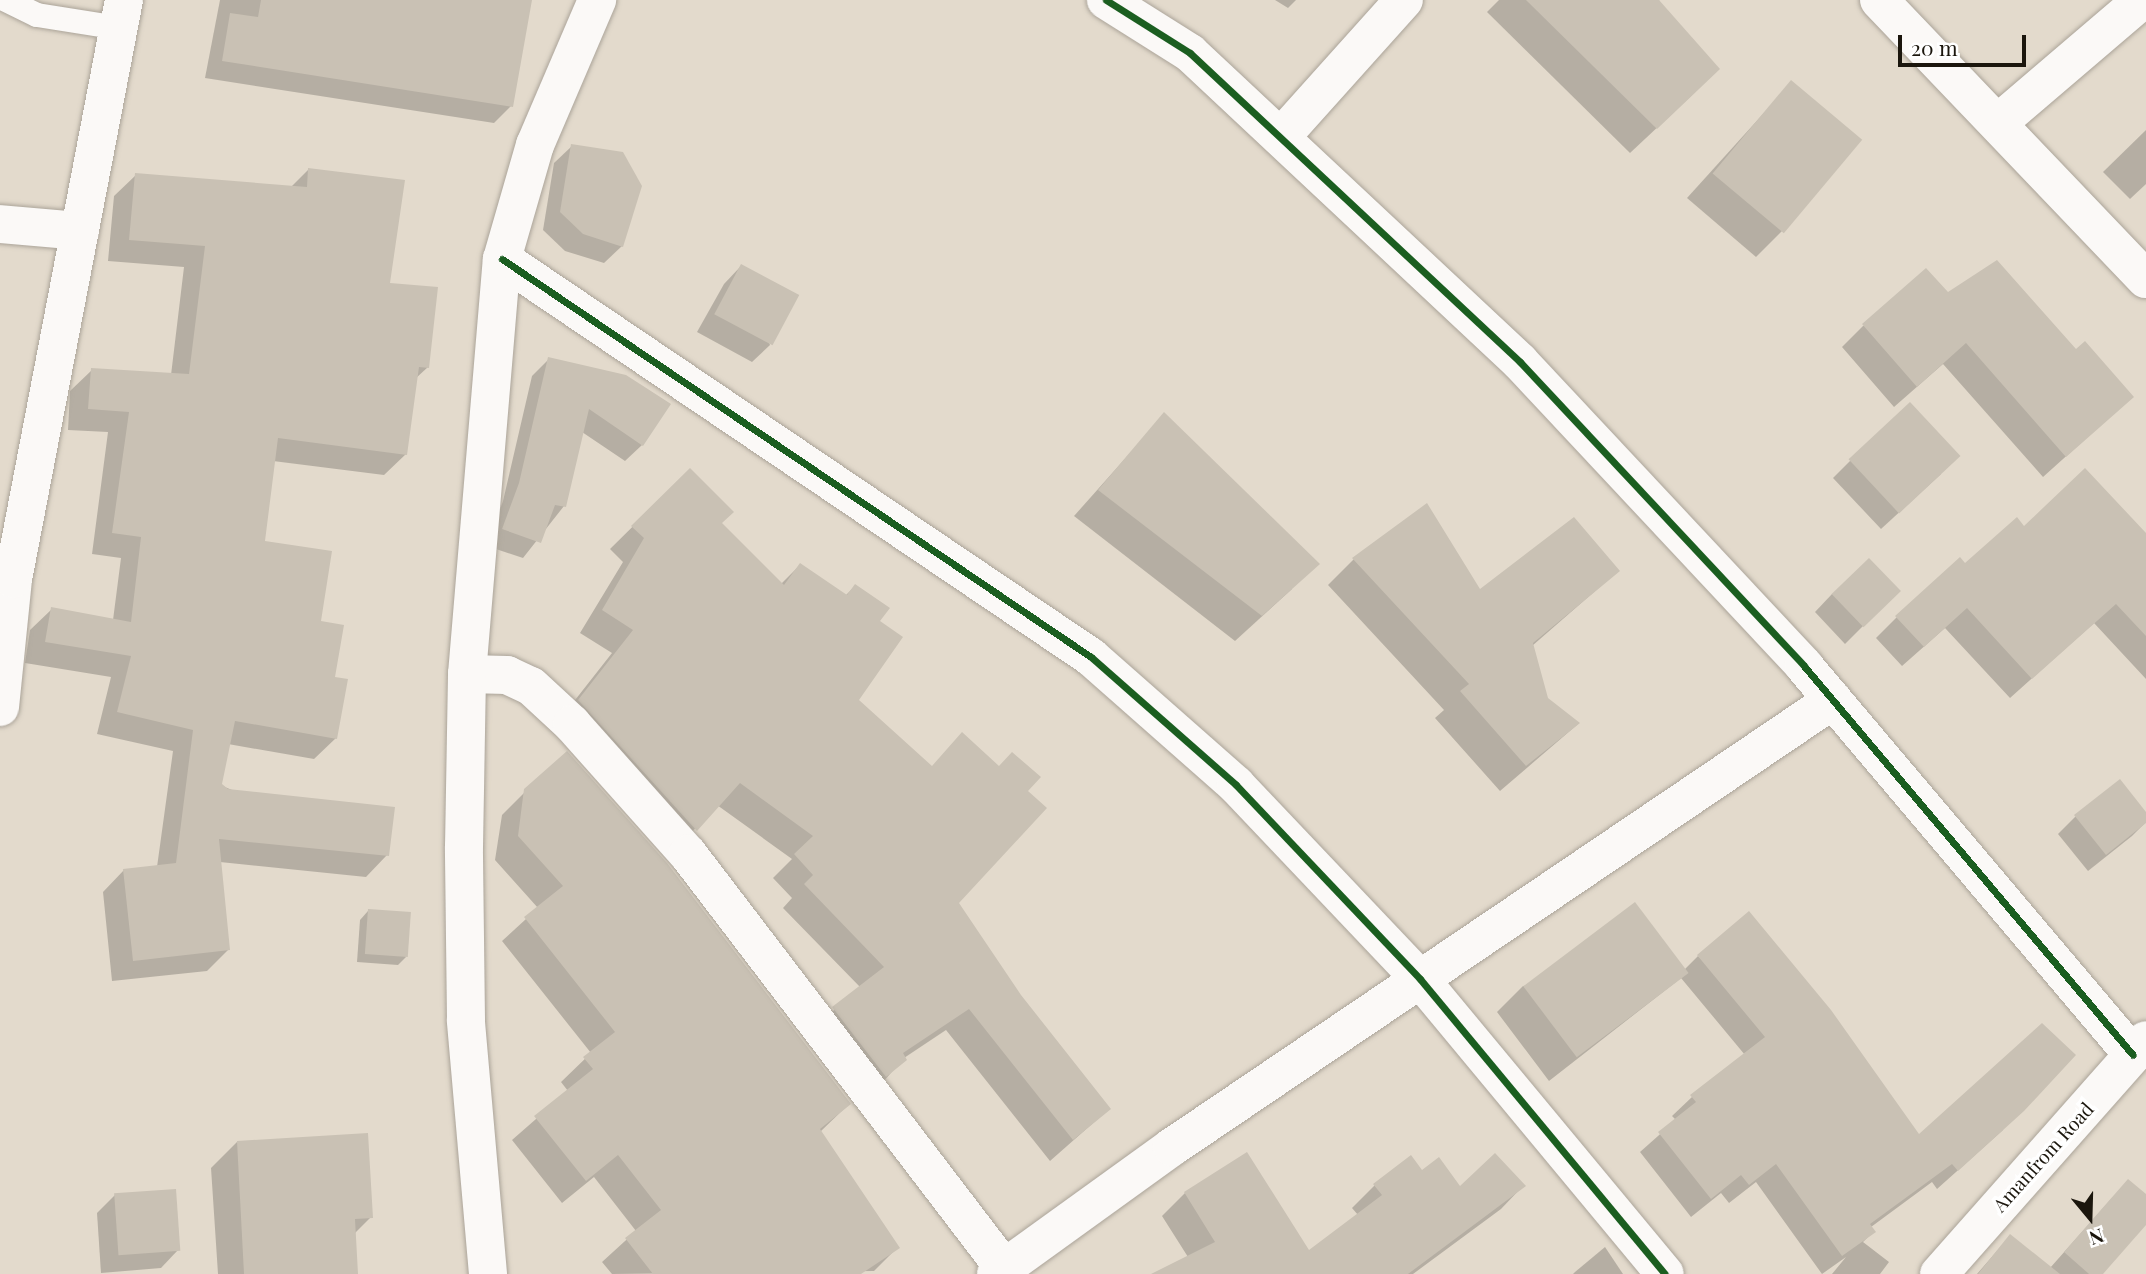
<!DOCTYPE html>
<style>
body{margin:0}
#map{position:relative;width:2146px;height:1274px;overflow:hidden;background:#e3dacc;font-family:"Playfair Display",serif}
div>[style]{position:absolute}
.shadow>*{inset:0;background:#0003}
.building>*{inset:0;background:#c9c1b4;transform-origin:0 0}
.roads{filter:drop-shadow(0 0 2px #aba499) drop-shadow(0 0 2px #aba499)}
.service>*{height:24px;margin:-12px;padding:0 12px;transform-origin:12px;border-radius:12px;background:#fbf9f7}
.minor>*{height:38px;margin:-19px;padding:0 19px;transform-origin:19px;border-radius:19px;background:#fbf9f7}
.tertiary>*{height:38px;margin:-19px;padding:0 19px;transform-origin:19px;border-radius:19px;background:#fbf9f7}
.cycleway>*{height:7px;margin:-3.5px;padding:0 3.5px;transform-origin:3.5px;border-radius:3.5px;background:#1b5e20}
span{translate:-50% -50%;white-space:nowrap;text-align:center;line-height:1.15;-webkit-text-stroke:7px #fff;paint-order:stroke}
.street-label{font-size:19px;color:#1b160d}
.north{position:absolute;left:2055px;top:1183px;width:70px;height:70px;-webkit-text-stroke:5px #fff;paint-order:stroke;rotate:161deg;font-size:19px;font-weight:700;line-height:28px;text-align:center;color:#1b160d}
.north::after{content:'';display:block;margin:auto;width:24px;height:32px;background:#1b160d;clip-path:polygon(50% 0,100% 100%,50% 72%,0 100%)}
.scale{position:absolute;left:1898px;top:35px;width:128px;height:32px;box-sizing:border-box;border:4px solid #1b160d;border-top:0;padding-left:9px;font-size:21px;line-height:24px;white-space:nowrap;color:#1b160d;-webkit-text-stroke:5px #fff;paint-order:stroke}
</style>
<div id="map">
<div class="shadow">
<div style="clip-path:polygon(220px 0,530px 0,511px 106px,494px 123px,205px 78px)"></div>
<div style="clip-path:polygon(1275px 0,1296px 0,1288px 8px)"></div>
<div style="clip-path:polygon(1499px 0,1659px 0,1692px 95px,1630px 153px,1487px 12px)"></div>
<div style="clip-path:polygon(1791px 83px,1782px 231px,1756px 257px,1687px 198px)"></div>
<div style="clip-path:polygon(2146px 130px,2146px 184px,2130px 199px,2103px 172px)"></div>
<div style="clip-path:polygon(572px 146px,622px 246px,604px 263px,565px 251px,543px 230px,554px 163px)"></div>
<div style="clip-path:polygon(309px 169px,388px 285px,428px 367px,415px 379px,406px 454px,384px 475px,273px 461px,263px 542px,319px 623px,333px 678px,336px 738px,314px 759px,228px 744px,220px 785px,387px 855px,366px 877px,220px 862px,229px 949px,207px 971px,112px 981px,103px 892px,124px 870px,157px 867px,173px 751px,97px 734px,111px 677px,25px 663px,30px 630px,52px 609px,113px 620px,121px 558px,92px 554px,108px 432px,68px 430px,70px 391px,92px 370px,171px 375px,184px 267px,108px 261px,114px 196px,136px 175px,291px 187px)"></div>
<div style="clip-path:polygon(741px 266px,770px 345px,752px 362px,697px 332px,724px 284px)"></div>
<div style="clip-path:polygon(1948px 295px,2075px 351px,2132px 397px,2043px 477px,1943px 364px,1894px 407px,1842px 347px,1863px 326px)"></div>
<div style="clip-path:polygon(549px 359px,642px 445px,625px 461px,582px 432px,564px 506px,523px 558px,487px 546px,503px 501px,532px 376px)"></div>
<div style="clip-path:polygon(1164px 415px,1292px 589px,1235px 641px,1074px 516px)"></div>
<div style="clip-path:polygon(1850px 461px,1941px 474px,1881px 529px,1833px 478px)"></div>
<div style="clip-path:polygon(690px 470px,720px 523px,781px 584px,800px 565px,845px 596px,855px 586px,878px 622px,857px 701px,931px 767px,1026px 792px,956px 903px,1020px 996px,1109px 1109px,1050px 1161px,946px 1030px,904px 1058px,883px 1082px,811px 1031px,860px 987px,783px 908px,792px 898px,773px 878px,792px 859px,717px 805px,673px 852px,557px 723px,612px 653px,580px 633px,623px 562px,610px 549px)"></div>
<div style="clip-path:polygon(2146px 535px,2146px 679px,2094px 623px,2010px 698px,1945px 628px,1902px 666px,1876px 638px,1897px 617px,1981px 581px)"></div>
<div style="clip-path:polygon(1354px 559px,1480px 591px,1618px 571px,1532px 646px,1546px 699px,1578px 724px,1500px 791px,1435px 718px,1444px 710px,1328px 585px)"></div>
<div style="clip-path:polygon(1898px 591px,1845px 644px,1815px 612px,1832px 594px)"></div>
<div style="clip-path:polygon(526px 791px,849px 1104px,820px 1132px,898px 1247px,874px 1271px,612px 1274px,602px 1262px,636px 1231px,594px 1177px,562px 1203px,512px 1140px,568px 1091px,561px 1082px,591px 1053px,502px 941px,538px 908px,495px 860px,502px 815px)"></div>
<div style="clip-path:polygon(2146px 814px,2146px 822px,2132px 836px,2088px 871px,2058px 834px,2076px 816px)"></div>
<div style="clip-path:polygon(368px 911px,406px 957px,398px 965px,357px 962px,360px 920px)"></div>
<div style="clip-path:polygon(1698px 956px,1919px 1136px,2003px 1130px,1937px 1189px,1932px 1182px,1871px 1227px,1874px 1231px,1863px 1242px,1889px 1262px,1880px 1274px,1832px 1274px,1846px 1257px,1822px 1274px,1756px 1182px,1729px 1203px,1721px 1193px,1691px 1217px,1640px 1152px,1676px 1120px,1672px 1116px,1692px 1097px,1745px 1055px,1681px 978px,1549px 1081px,1497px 1012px,1523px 986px,1684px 970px)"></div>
<div style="clip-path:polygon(237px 1142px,371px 1217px,354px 1234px,356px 1274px,218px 1274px,211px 1168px)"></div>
<div style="clip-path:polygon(1422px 1172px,1460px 1188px,1523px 1186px,1501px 1209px,1413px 1274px,1155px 1274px,1188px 1257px,1162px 1216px,1185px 1193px,1308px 1252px,1358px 1215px,1352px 1208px,1375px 1185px)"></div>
<div style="clip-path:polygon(115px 1195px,178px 1250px,161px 1268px,101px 1273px,97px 1213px)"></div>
<div style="clip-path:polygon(2113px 1197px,2146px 1197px,2146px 1222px,2100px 1274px,1977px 1274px,2010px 1236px,2050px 1268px)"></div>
<div style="clip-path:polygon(1605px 1247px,1623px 1274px,1573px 1274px,1575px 1272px)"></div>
</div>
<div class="building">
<div style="clip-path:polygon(261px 0,532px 0,513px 107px,222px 61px,230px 13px,258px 17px)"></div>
<div style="clip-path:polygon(1526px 0,1659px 0,1720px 69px,1657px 129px)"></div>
<div style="left:1791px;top:80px;width:93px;height:122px;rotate:40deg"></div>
<div style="clip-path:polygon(571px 144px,623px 152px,642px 186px,623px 247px,583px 234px,560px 212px)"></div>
<div style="clip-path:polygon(308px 168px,405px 180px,390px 283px,438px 287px,429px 368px,419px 367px,407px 455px,278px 438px,265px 541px,332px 551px,321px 621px,344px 625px,335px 677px,348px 679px,337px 739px,235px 721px,222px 784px,228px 789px,395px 807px,389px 856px,219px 839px,230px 950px,133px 961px,123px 869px,176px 863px,193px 730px,117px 712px,131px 656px,45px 642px,51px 607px,131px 622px,141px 537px,112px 533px,129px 412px,88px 409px,91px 368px,189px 374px,205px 246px,129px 240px,135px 173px,307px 187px)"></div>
<div style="clip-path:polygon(1997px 260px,2076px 349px,2085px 341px,2134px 397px,2066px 457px,1966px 343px,1917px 387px,1862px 324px,1926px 268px,1948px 292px)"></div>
<div style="left:741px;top:264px;width:66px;height:57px;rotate:28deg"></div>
<div style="clip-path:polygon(548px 357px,626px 375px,671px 404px,643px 446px,589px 409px,566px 507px,555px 505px,541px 543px,502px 529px,519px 483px)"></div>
<div style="left:1910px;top:402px;width:74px;height:84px;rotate:47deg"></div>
<div style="clip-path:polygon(1164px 412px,1320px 564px,1262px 616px,1098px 490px)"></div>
<div style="clip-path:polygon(690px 468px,734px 512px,722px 523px,784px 585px,800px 563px,847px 595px,855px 584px,890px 608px,880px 621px,903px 637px,859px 700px,932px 766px,962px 732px,999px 766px,1012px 752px,1041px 777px,1028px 791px,1047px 808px,959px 903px,1021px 995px,1111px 1109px,1073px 1140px,969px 1009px,903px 1053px,907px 1060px,886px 1077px,832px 1007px,884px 967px,804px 884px,813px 875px,794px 854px,813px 836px,740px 783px,697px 831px,578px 700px,633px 630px,602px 610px,644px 538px,631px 526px)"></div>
<div style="clip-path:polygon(2085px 468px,2146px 533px,2146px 636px,2116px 604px,2032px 679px,1967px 608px,1924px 647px,1895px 616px,1960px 557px,1965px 563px,2017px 517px,2024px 526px)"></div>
<div style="clip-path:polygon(1427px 503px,1480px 589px,1574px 517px,1620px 571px,1533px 643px,1548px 698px,1580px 723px,1526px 766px,1460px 691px,1469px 684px,1352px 558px)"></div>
<div style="left:1869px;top:558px;width:46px;height:52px;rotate:46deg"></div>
<div style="clip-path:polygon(567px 751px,667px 863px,851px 1104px,820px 1129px,900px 1248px,861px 1274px,653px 1274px,625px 1238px,661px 1210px,618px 1155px,586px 1181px,534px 1116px,593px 1069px,583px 1057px,615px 1032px,524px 917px,563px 886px,518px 836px,524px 789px)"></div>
<div style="clip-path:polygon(2120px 779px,2146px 812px,2146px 823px,2106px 855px,2074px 815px)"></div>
<div style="left:1635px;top:902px;width:89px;height:140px;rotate:53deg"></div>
<div style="left:368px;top:909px;width:43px;height:45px;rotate:4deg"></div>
<div style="clip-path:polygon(1749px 911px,1831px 1010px,1919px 1134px,2042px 1023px,2076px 1055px,2024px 1111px,1958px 1171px,1952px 1164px,1870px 1224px,1876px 1232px,1842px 1256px,1776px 1164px,1749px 1185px,1741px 1175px,1711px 1199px,1658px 1132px,1696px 1102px,1690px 1095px,1765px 1037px,1697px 955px)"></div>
<div style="clip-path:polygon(368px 1133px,373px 1218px,355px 1219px,358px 1274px,244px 1274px,237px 1141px)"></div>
<div style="clip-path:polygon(1247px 1152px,1309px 1250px,1382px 1195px,1373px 1184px,1411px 1155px,1422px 1170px,1439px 1157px,1460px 1186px,1495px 1153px,1526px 1186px,1408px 1274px,1151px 1274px,1215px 1242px,1184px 1192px)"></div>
<div style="clip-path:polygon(2128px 1179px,2146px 1194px,2146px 1225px,2103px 1274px,2089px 1274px,2064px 1252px)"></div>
<div style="left:176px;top:1189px;width:62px;height:62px;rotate:86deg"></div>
<div style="clip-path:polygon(2010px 1234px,2060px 1274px,1978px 1274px)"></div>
</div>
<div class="roads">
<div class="service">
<div style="left:6px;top:0;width:34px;rotate:26deg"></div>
<div style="left:37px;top:15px;width:83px;rotate:9deg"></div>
</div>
<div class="minor">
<div style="left:1106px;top:0;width:99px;rotate:32.2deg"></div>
<div style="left:1190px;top:53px;width:452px;rotate:43.1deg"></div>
<div style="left:1520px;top:362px;width:416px;rotate:46.9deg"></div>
<div style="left:1804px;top:666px;width:509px;rotate:49.78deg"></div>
<div style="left:1879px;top:0;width:386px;rotate:46.3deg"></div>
<div style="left:1998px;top:123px;width:189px;rotate:-40.5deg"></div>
<div style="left:1281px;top:137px;width:184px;rotate:-48.1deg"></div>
<div style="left:0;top:224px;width:80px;rotate:5deg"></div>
<div style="left:502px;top:259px;width:711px;rotate:34.05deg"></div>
<div style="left:1091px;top:657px;width:193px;rotate:41.4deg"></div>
<div style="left:1236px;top:785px;width:267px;rotate:46.5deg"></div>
<div style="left:1420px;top:979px;width:383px;rotate:50.3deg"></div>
<div style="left:467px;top:674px;width:40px;rotate:1.4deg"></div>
<div style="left:507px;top:675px;width:26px;rotate:25deg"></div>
<div style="left:531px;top:686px;width:56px;rotate:42.8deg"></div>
<div style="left:572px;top:724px;width:174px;rotate:48.3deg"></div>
<div style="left:688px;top:854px;width:521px;rotate:52.65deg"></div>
<div style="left:0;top:707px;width:129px;rotate:-84.2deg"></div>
<div style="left:13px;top:579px;width:590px;rotate:-79.15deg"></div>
<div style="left:488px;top:1274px;width:255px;rotate:-95deg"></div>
<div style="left:466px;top:1020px;width:173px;rotate:-90.7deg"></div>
<div style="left:464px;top:847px;width:173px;rotate:-89deg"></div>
<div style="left:467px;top:674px;width:416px;rotate:-85.2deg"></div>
<div style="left:502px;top:259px;width:119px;rotate:-73.9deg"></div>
<div style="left:535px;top:145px;width:158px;rotate:-66.8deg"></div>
<div style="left:996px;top:1274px;width:217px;rotate:-35.8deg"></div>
<div style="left:1172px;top:1147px;width:798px;rotate:-34.07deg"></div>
</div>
<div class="tertiary">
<div style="left:1939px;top:1274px;width:312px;rotate:-48.5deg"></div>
</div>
</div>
<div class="cycleway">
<div style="left:1106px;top:0;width:99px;rotate:32.2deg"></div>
<div style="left:1190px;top:53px;width:452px;rotate:43.1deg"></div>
<div style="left:1520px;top:362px;width:416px;rotate:46.9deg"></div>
<div style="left:1804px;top:666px;width:509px;rotate:49.78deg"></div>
<div style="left:502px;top:259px;width:711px;rotate:34.05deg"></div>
<div style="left:1091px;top:657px;width:193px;rotate:41.4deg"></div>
<div style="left:1236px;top:785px;width:267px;rotate:46.5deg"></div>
<div style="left:1420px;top:979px;width:383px;rotate:50.3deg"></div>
</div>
<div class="street-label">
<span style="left:2043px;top:1157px;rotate:-48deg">Amanfrom Road</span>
</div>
<div class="north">N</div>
<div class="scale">20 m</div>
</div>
